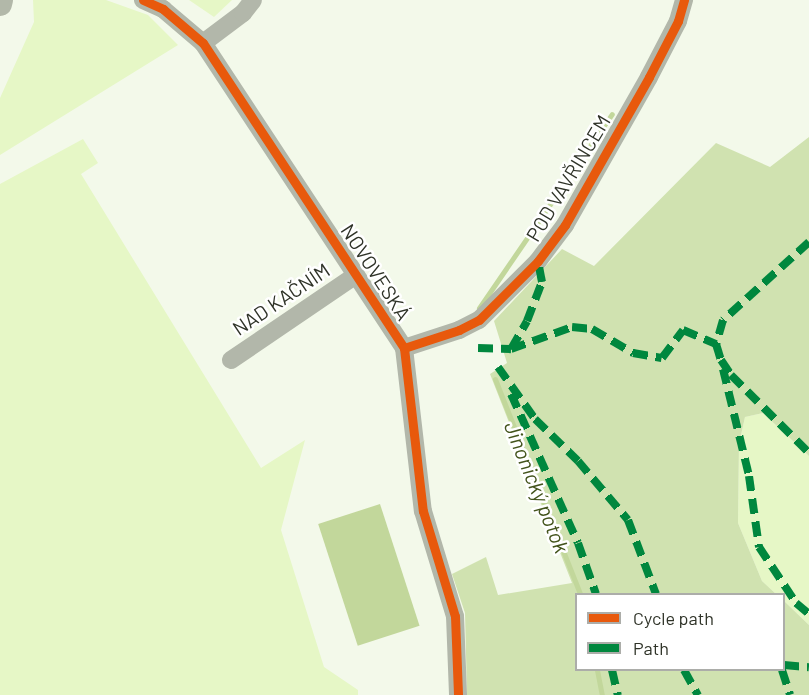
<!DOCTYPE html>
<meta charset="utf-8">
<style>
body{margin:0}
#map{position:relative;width:809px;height:695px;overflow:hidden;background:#f3f9ea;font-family:Barlow,sans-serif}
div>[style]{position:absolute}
.green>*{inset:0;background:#e6f7c6}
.forest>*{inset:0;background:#d0e2b0}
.water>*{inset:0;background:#c2d79b;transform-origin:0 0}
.stream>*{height:5px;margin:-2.5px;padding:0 2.5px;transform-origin:2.5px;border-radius:2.5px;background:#c2d79b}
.minor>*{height:18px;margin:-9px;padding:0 9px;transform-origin:9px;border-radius:9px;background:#b2b7aa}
.major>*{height:24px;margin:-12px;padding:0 12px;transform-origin:12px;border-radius:12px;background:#b2b8a9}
.quiet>*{height:8px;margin-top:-4px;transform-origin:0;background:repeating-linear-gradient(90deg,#00873e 0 15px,transparent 0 23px)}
.cycleway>*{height:9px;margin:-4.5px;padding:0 4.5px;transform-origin:4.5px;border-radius:4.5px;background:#e8590c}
span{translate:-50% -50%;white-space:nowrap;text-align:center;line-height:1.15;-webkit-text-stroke:5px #fff;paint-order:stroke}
.street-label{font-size:20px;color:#2f3328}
.water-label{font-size:21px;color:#43541c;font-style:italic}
.legend{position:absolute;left:575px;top:593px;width:210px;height:78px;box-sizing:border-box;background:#fff;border:2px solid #acada9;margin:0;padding:8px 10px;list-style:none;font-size:18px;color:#2f3328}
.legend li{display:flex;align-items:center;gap:12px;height:30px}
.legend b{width:30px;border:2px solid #acada9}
</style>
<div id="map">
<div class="green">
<div style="clip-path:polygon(33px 0,106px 0,148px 15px,178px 45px,0 155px,0 98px,34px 22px)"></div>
<div style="clip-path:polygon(189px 0,232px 0,214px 17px)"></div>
<div style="clip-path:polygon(83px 139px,98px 163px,81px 174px,261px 468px,305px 440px,281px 530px,324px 667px,358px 690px,358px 695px,0 695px,0 184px)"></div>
<div style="clip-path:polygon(763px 413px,809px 456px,809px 625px,784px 601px,784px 594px,776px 594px,762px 581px,738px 523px,739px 444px,745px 417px)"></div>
</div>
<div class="forest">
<div style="clip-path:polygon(809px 137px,809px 456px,763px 413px,745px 417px,739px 444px,738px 523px,762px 581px,776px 594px,576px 594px,576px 670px,784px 670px,784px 601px,809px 625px,809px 695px,467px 695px,465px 613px,452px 574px,486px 557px,498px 595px,572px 583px,490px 374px,507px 363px,494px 321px,562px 249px,594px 266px,716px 143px,770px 167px)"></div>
</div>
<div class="water">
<div style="left:380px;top:504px;width:128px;height:65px;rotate:72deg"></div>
</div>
<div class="stream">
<div style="left:479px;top:308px;width:235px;rotate:-55.6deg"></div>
<div style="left:495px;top:379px;width:231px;rotate:68.4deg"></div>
<div style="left:597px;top:670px;width:25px;rotate:79deg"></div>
</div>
<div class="minor">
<div style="left:143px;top:0;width:22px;rotate:24deg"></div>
<div style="left:163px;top:9px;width:52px;rotate:40.4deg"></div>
<div style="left:203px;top:43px;width:365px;rotate:56.6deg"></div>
<div style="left:404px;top:348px;width:164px;rotate:83.4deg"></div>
<div style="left:423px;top:511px;width:110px;rotate:73.1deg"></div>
<div style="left:455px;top:616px;width:79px;rotate:87.8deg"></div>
<div style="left:203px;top:43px;width:50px;rotate:-36.9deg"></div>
<div style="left:243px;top:13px;width:16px;rotate:-52deg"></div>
<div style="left:404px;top:348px;width:58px;rotate:-18.1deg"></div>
<div style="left:459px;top:330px;width:22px;rotate:-27deg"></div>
<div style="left:479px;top:320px;width:83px;rotate:-45deg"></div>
<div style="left:538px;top:261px;width:45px;rotate:-53.1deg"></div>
<div style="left:565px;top:225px;width:170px;rotate:-60.4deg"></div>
<div style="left:649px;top:77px;width:63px;rotate:-62.6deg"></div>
<div style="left:678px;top:21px;width:22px;rotate:-74deg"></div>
<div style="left:231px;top:360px;width:151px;rotate:-34.2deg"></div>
</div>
<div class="major">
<div style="left:0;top:4px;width:4px;rotate:-76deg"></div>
</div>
<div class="quiet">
<div style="left:809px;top:242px;width:116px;rotate:137.8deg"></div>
<div style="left:723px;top:320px;width:25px;rotate:106deg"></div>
<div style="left:716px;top:344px;width:17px;rotate:73deg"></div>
<div style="left:721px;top:360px;width:18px;rotate:56deg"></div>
<div style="left:731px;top:375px;width:110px;rotate:45deg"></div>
<div style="left:478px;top:348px;width:33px;rotate:2deg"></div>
<div style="left:511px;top:349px;width:65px;rotate:-19.8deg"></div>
<div style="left:572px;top:327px;width:20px;rotate:6deg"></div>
<div style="left:592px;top:329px;width:48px;rotate:30.3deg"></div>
<div style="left:633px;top:353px;width:29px;rotate:10deg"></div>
<div style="left:662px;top:358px;width:35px;rotate:-53deg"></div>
<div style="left:683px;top:330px;width:36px;rotate:23deg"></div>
<div style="left:511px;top:349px;width:32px;rotate:-60deg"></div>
<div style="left:527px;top:321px;width:42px;rotate:-69deg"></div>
<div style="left:542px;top:282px;width:21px;rotate:-101deg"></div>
<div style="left:498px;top:367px;width:64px;rotate:54.6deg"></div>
<div style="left:535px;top:419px;width:60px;rotate:44.3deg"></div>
<div style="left:578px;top:461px;width:77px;rotate:49.7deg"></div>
<div style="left:628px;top:520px;width:79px;rotate:69.3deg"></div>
<div style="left:723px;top:369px;width:110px;rotate:76.3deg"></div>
<div style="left:749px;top:476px;width:72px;rotate:82deg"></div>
<div style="left:759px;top:547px;width:67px;rotate:56.5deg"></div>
<div style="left:796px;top:603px;width:17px;rotate:40deg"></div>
<div style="left:511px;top:394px;width:163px;rotate:65.8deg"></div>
<div style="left:578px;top:543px;width:54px;rotate:70.6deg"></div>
<div style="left:784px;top:665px;width:25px;rotate:5deg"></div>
<div style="left:612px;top:670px;width:26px;rotate:77deg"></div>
<div style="left:684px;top:670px;width:29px;rotate:61deg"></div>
<div style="left:782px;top:670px;width:26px;rotate:72deg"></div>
</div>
<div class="cycleway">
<div style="left:143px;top:0;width:22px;rotate:24deg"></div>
<div style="left:163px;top:9px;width:52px;rotate:40.4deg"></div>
<div style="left:203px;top:43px;width:365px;rotate:56.6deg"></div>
<div style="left:404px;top:348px;width:164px;rotate:83.4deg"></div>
<div style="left:423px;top:511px;width:110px;rotate:73.1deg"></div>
<div style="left:455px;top:616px;width:79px;rotate:87.8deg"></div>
<div style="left:404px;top:348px;width:58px;rotate:-18.1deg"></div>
<div style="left:459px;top:330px;width:22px;rotate:-27deg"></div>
<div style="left:479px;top:320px;width:83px;rotate:-45deg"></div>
<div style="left:538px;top:261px;width:45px;rotate:-53.1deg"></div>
<div style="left:565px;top:225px;width:170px;rotate:-60.4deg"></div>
<div style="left:649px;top:77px;width:63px;rotate:-62.6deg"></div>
<div style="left:678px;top:21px;width:22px;rotate:-74deg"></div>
</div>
<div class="street-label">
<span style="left:568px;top:178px;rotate:-59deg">POD VAVŘINCEM</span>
<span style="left:376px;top:272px;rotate:57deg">NOVOVESKÁ</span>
<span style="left:281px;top:299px;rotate:-34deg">NAD KAČNÍM</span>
</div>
<div class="water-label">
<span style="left:537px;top:487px;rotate:68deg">Jinonický potok</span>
</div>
<ul class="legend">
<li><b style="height:8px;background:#e8590c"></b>Cycle path</li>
<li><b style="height:8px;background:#00873e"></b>Path</li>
</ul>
</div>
